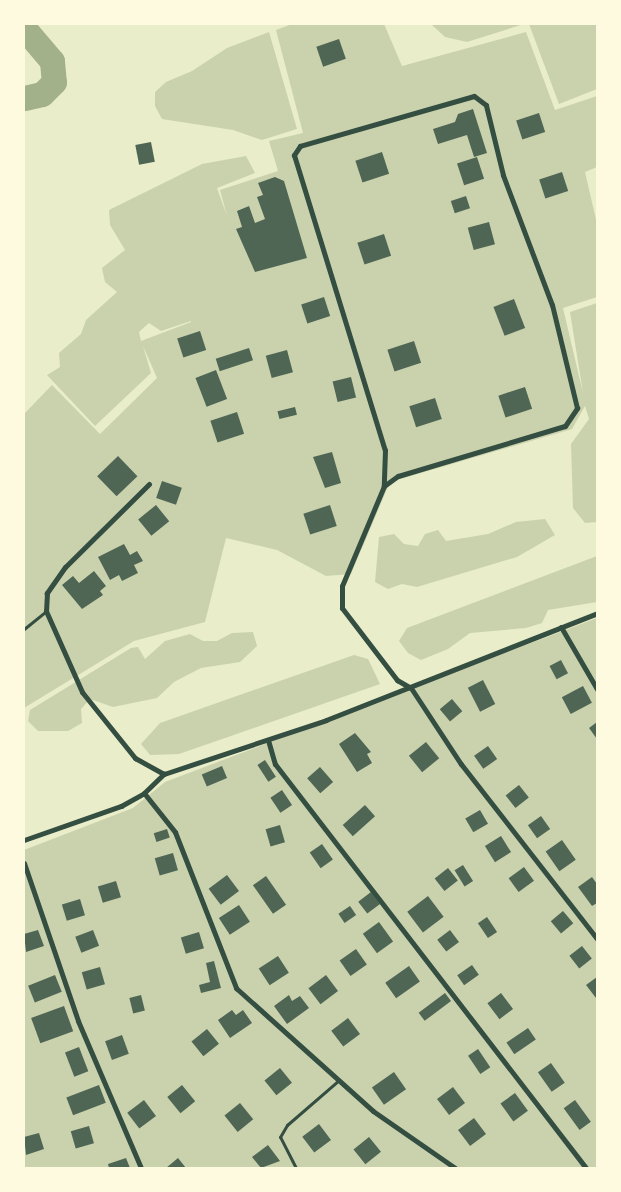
<!DOCTYPE html>
<style>
body{margin:0}
#map{position:relative;width:621px;height:1192px;overflow:hidden;background:#e9edc9;font-family:Ubuntu,sans-serif}
div>[style]{position:absolute}
.green>*{inset:0;background:#cad2ad}
.river>*{height:25px;margin:-12.5px;padding:0 12.5px;transform-origin:12.5px;border-radius:12.5px;background:#a3b18a}
.building>*{inset:0;background:#4f6655;transform-origin:0 0}
.service>*{height:3px;margin:-1.5px;padding:0 1.5px;transform-origin:1.5px;border-radius:1.5px;background:#344e41}
.minor>*{height:5px;margin:-2.5px;padding:0 2.5px;transform-origin:2.5px;border-radius:2.5px;background:#344e41}
span{translate:-50% -50%;white-space:nowrap;text-align:center;line-height:1.15;-webkit-text-stroke:5px #fefae0;paint-order:stroke}
.frame{position:absolute;inset:0;border:25px solid #fefae0;pointer-events:none}
</style>
<div id="map">
<div class="green">
<div style="clip-path:polygon(evenodd,292px 24px,384px 24px,402px 66px,526px 32px,555px 110px,597px 96px,597px 167px,585px 172px,597px 224px,597px 297px,563px 308px,583px 393px,570px 312px,597px 303px,597px 522px,585px 523px,573px 508px,571px 444px,589px 419px,585px 406px,572px 429px,390px 482px,351px 574px,326px 576px,277px 550px,226px 538px,205px 622px,134px 641px,24px 708px,24px 414px,52px 385px,100px 434px,157px 378px,143px 346px,151px 373px,95px 426px,47px 375px,60px 367px,59px 353px,81px 334px,86px 320px,117px 292px,105px 282px,102px 268px,125px 250px,110px 225px,109px 210px,202px 164px,246px 156px,255px 173px,217px 188px,227px 216px,220px 190px,278px 171px,269px 141px,303px 133px,276px 30px,292px 24px,191px 321px,191px 322px,141px 341px,139px 332px,149px 323px,161px 331px,191px 321px)"></div>
<div style="clip-path:polygon(431px 24px,524px 24px,467px 42px,445px 37px)"></div>
<div style="clip-path:polygon(529px 24px,597px 24px,597px 89px,559px 104px)"></div>
<div style="clip-path:polygon(269px 32px,297px 129px,262px 140px,233px 130px,162px 119px,155px 106px,155px 92px,166px 82px,192px 71px,227px 48px)"></div>
<div style="clip-path:polygon(545px 519px,555px 535px,517px 557px,417px 587px,402px 584px,388px 589px,375px 582px,379px 537px,394px 534px,404px 544px,418px 546px,425px 534px,438px 530px,446px 541px,488px 534px,516px 522px)"></div>
<div style="clip-path:polygon(597px 556px,597px 602px,548px 610px,542px 623px,526px 628px,470px 633px,448px 649px,421px 660px,408px 653px,399px 641px,407px 628px)"></div>
<div style="clip-path:polygon(597px 618px,597px 1168px,24px 1168px,24px 850px,133px 808px,165px 782px)"></div>
<div style="clip-path:polygon(253px 632px,257px 646px,240px 662px,201px 668px,174px 682px,157px 698px,113px 707px,90px 699px,81px 709px,82px 723px,68px 731px,38px 731px,28px 721px,30px 710px,131px 648px,138px 647px,145px 659px,165px 641px,190px 634px,203px 641px,217px 641px,232px 633px)"></div>
<div style="clip-path:polygon(354px 655px,368px 659px,380px 684px,179px 754px,150px 755px,141px 744px,160px 723px)"></div>
</div>
<div class="river">
<div style="left:24px;top:28px;width:43px;rotate:49.7deg"></div>
<div style="left:52px;top:61px;width:21px;rotate:85deg"></div>
<div style="left:54px;top:82px;width:17px;rotate:135deg"></div>
<div style="left:42px;top:94px;width:18px;rotate:167deg"></div>
</div>
<div class="building">
<div style="left:339px;top:39px;width:21px;height:24px;rotate:71deg"></div>
<div style="clip-path:polygon(473px 109px,487px 153px,474px 157px,467px 135px,438px 144px,433px 129px,455px 122px,458px 114px)"></div>
<div style="left:539px;top:113px;width:20px;height:24px;rotate:72deg"></div>
<div style="left:151px;top:142px;width:20px;height:16px;rotate:79deg"></div>
<div style="left:382px;top:152px;width:23px;height:28px;rotate:72deg"></div>
<div style="left:477px;top:157px;width:23px;height:21px;rotate:72deg"></div>
<div style="left:562px;top:172px;width:20px;height:24px;rotate:72deg"></div>
<div style="clip-path:polygon(275px 177px,284px 181px,307px 258px,255px 272px,236px 229px,242px 227px,237px 211px,249px 206px,255px 223px,265px 219px,257px 197px,263px 195px,258px 183px)"></div>
<div style="left:466px;top:196px;width:13px;height:16px;rotate:72deg"></div>
<div style="left:489px;top:222px;width:23px;height:22px;rotate:75deg"></div>
<div style="left:384px;top:234px;width:23px;height:28px;rotate:72deg"></div>
<div style="left:324px;top:297px;width:20px;height:24px;rotate:72deg"></div>
<div style="left:514px;top:299px;width:31px;height:22px;rotate:69deg"></div>
<div style="left:200px;top:331px;width:20px;height:24px;rotate:72deg"></div>
<div style="left:414px;top:341px;width:23px;height:28px;rotate:72deg"></div>
<div style="left:249px;top:348px;width:13px;height:35px;rotate:72deg"></div>
<div style="left:287px;top:350px;width:23px;height:22px;rotate:75deg"></div>
<div style="left:216px;top:370px;width:31px;height:22px;rotate:69deg"></div>
<div style="left:351px;top:377px;width:21px;height:19px;rotate:76deg"></div>
<div style="left:525px;top:387px;width:23px;height:28px;rotate:72deg"></div>
<div style="left:435px;top:398px;width:22px;height:27px;rotate:72deg"></div>
<div style="left:295px;top:407px;width:8px;height:18px;rotate:76deg"></div>
<div style="left:237px;top:412px;width:23px;height:28px;rotate:72deg"></div>
<div style="clip-path:polygon(332px 452px,341px 483px,325px 488px,313px 457px)"></div>
<div style="left:118px;top:456px;width:28px;height:29px;rotate:46deg"></div>
<div style="left:162px;top:481px;width:21px;height:18px;rotate:19deg"></div>
<div style="left:156px;top:505px;width:21px;height:23px;rotate:51deg"></div>
<div style="left:330px;top:505px;width:22px;height:28px;rotate:72deg"></div>
<div style="clip-path:polygon(124px 544px,130px 555px,137px 551px,143px 561px,134px 565px,138px 573px,122px 581px,119px 575px,110px 580px,98px 557px)"></div>
<div style="clip-path:polygon(94px 571px,106px 586px,100px 591px,103px 595px,82px 609px,62px 585px,73px 576px,79px 583px)"></div>
<div style="left:561px;top:660px;width:15px;height:13px;rotate:62deg"></div>
<div style="left:483px;top:680px;width:27px;height:17px;rotate:63deg"></div>
<div style="left:583px;top:686px;width:19px;height:24px;rotate:62deg"></div>
<div style="left:452px;top:699px;width:16px;height:16px;rotate:50deg"></div>
<div style="clip-path:polygon(597px 722px,597px 739px,589px 728px)"></div>
<div style="clip-path:polygon(355px 733px,371px 752px,367px 754px,372px 763px,357px 772px,339px 744px)"></div>
<div style="left:426px;top:742px;width:21px;height:22px;rotate:51deg"></div>
<div style="left:488px;top:746px;width:16px;height:17px;rotate:55deg"></div>
<div style="left:265px;top:760px;width:20px;height:9px;rotate:57deg"></div>
<div style="left:222px;top:766px;width:13px;height:22px;rotate:67deg"></div>
<div style="left:320px;top:767px;width:20px;height:17px;rotate:49deg"></div>
<div style="left:519px;top:785px;width:16px;height:17px;rotate:52deg"></div>
<div style="left:282px;top:790px;width:18px;height:14px;rotate:56deg"></div>
<div style="left:365px;top:805px;width:15px;height:30px;rotate:48deg"></div>
<div style="left:480px;top:810px;width:16px;height:17px;rotate:60deg"></div>
<div style="left:541px;top:816px;width:16px;height:16px;rotate:55deg"></div>
<div style="left:280px;top:825px;width:18px;height:15px;rotate:74deg"></div>
<div style="left:167px;top:829px;width:9px;height:14px;rotate:72deg"></div>
<div style="left:501px;top:836px;width:19px;height:19px;rotate:58deg"></div>
<div style="left:562px;top:840px;width:24px;height:20px;rotate:55deg"></div>
<div style="left:322px;top:844px;width:19px;height:15px;rotate:55deg"></div>
<div style="left:173px;top:853px;width:18px;height:19px;rotate:74deg"></div>
<div style="left:463px;top:865px;width:19px;height:10px;rotate:58deg"></div>
<div style="left:524px;top:867px;width:17px;height:19px;rotate:54deg"></div>
<div style="left:448px;top:868px;width:16px;height:17px;rotate:52deg"></div>
<div style="left:227px;top:875px;width:20px;height:23px;rotate:53deg"></div>
<div style="left:266px;top:876px;width:35px;height:16px;rotate:55deg"></div>
<div style="clip-path:polygon(592px 877px,597px 884px,597px 903px,592px 906px,578px 887px)"></div>
<div style="left:116px;top:881px;width:17px;height:19px;rotate:73deg"></div>
<div style="left:371px;top:892px;width:15px;height:16px;rotate:53deg"></div>
<div style="left:428px;top:896px;width:26px;height:26px;rotate:53deg"></div>
<div style="left:80px;top:899px;width:17px;height:19px;rotate:73deg"></div>
<div style="left:239px;top:905px;width:20px;height:24px;rotate:57deg"></div>
<div style="left:350px;top:906px;width:11px;height:14px;rotate:56deg"></div>
<div style="left:563px;top:911px;width:16px;height:16px;rotate:50deg"></div>
<div style="left:487px;top:917px;width:18px;height:11px;rotate:56deg"></div>
<div style="left:379px;top:922px;width:24px;height:20px;rotate:54deg"></div>
<div style="clip-path:polygon(38px 930px,44px 946px,26px 952px,24px 934px)"></div>
<div style="left:93px;top:930px;width:17px;height:19px;rotate:69deg"></div>
<div style="left:450px;top:930px;width:15px;height:16px;rotate:53deg"></div>
<div style="left:199px;top:932px;width:17px;height:19px;rotate:73deg"></div>
<div style="left:582px;top:946px;width:16px;height:16px;rotate:52deg"></div>
<div style="left:356px;top:949px;width:19px;height:20px;rotate:55deg"></div>
<div style="left:278px;top:956px;width:20px;height:23px;rotate:57deg"></div>
<div style="clip-path:polygon(214px 961px,221px 988px,201px 993px,199px 985px,210px 982px,206px 963px)"></div>
<div style="left:472px;top:965px;width:12px;height:18px;rotate:55deg"></div>
<div style="left:409px;top:966px;width:19px;height:29px;rotate:55deg"></div>
<div style="left:100px;top:967px;width:18px;height:19px;rotate:74deg"></div>
<div style="left:55px;top:975px;width:18px;height:29px;rotate:68deg"></div>
<div style="left:326px;top:975px;width:20px;height:22px;rotate:53deg"></div>
<div style="clip-path:polygon(597px 977px,597px 997px,596px 998px,586px 985px)"></div>
<div style="left:445px;top:993px;width:10px;height:33px;rotate:53deg"></div>
<div style="left:501px;top:993px;width:20px;height:17px;rotate:53deg"></div>
<div style="left:141px;top:995px;width:16px;height:12px;rotate:76deg"></div>
<div style="clip-path:polygon(289px 995px,292px 1001px,300px 996px,309px 1008px,287px 1024px,274px 1006px)"></div>
<div style="left:64px;top:1006px;width:27px;height:35px;rotate:70deg"></div>
<div style="clip-path:polygon(232px 1010px,236px 1015px,243px 1010px,252px 1023px,230px 1038px,218px 1020px)"></div>
<div style="left:348px;top:1018px;width:20px;height:21px;rotate:53deg"></div>
<div style="left:528px;top:1028px;width:14px;height:26px;rotate:56deg"></div>
<div style="left:207px;top:1029px;width:19px;height:20px;rotate:51deg"></div>
<div style="left:122px;top:1035px;width:20px;height:18px;rotate:70deg"></div>
<div style="left:79px;top:1047px;width:26px;height:15px;rotate:69deg"></div>
<div style="left:478px;top:1049px;width:22px;height:12px;rotate:56deg"></div>
<div style="left:551px;top:1063px;width:24px;height:16px;rotate:55deg"></div>
<div style="left:280px;top:1068px;width:19px;height:20px;rotate:51deg"></div>
<div style="left:394px;top:1072px;width:21px;height:27px;rotate:55deg"></div>
<div style="left:99px;top:1085px;width:19px;height:35px;rotate:69deg"></div>
<div style="left:182px;top:1085px;width:21px;height:19px;rotate:51deg"></div>
<div style="left:453px;top:1087px;width:20px;height:20px;rotate:53deg"></div>
<div style="left:515px;top:1093px;width:22px;height:18px;rotate:54deg"></div>
<div style="left:144px;top:1100px;width:20px;height:21px;rotate:53deg"></div>
<div style="left:575px;top:1100px;width:27px;height:14px;rotate:54deg"></div>
<div style="left:240px;top:1103px;width:21px;height:20px;rotate:51deg"></div>
<div style="left:474px;top:1118px;width:20px;height:20px;rotate:53deg"></div>
<div style="left:319px;top:1124px;width:20px;height:21px;rotate:53deg"></div>
<div style="left:89px;top:1126px;width:18px;height:19px;rotate:74deg"></div>
<div style="clip-path:polygon(39px 1133px,44px 1149px,26px 1155px,24px 1137px)"></div>
<div style="left:369px;top:1137px;width:19px;height:20px;rotate:51deg"></div>
<div style="clip-path:polygon(268px 1145px,280px 1161px,261px 1168px,252px 1157px)"></div>
<div style="clip-path:polygon(126px 1158px,130px 1168px,109px 1168px,108px 1164px)"></div>
<div style="clip-path:polygon(178px 1158px,186px 1168px,166px 1168px)"></div>
</div>
<div class="service">
<div style="left:24px;top:629px;width:28px;rotate:-39deg"></div>
<div style="left:296px;top:1168px;width:35px;rotate:-117deg"></div>
<div style="left:280px;top:1137px;width:14px;rotate:-60deg"></div>
<div style="left:287px;top:1125px;width:67px;rotate:-40.8deg"></div>
</div>
<div class="minor">
<div style="left:149px;top:484px;width:118px;rotate:135.3deg"></div>
<div style="left:65px;top:567px;width:32px;rotate:125deg"></div>
<div style="left:47px;top:593px;width:18px;rotate:93deg"></div>
<div style="left:46px;top:611px;width:89px;rotate:66deg"></div>
<div style="left:82px;top:692px;width:85px;rotate:51.2deg"></div>
<div style="left:135px;top:758px;width:33px;rotate:29deg"></div>
<div style="left:384px;top:486px;width:17px;rotate:-36deg"></div>
<div style="left:398px;top:476px;width:174px;rotate:-16.7deg"></div>
<div style="left:565px;top:426px;width:22px;rotate:-56deg"></div>
<div style="left:577px;top:408px;width:106px;rotate:-103.6deg"></div>
<div style="left:552px;top:305px;width:139px;rotate:-110.7deg"></div>
<div style="left:503px;top:175px;width:72px;rotate:-103.7deg"></div>
<div style="left:486px;top:105px;width:15px;rotate:-143deg"></div>
<div style="left:474px;top:96px;width:181px;rotate:164deg"></div>
<div style="left:300px;top:146px;width:11px;rotate:124deg"></div>
<div style="left:294px;top:155px;width:309px;rotate:72.9deg"></div>
<div style="left:385px;top:450px;width:36px;rotate:92deg"></div>
<div style="left:384px;top:486px;width:108px;rotate:112.8deg"></div>
<div style="left:342px;top:586px;width:22px;rotate:90deg"></div>
<div style="left:342px;top:608px;width:91px;rotate:52.6deg"></div>
<div style="left:397px;top:680px;width:16px;rotate:30deg"></div>
<div style="left:411px;top:688px;width:91px;rotate:56.7deg"></div>
<div style="left:461px;top:764px;width:222px;rotate:52.1deg"></div>
<div style="left:561px;top:627px;width:72px;rotate:59.9deg"></div>
<div style="left:268px;top:740px;width:25px;rotate:74deg"></div>
<div style="left:275px;top:764px;width:510px;rotate:52.41deg"></div>
<div style="left:144px;top:793px;width:50px;rotate:51.5deg"></div>
<div style="left:175px;top:832px;width:168px;rotate:68.6deg"></div>
<div style="left:236px;top:988px;width:184px;rotate:41.9deg"></div>
<div style="left:373px;top:1111px;width:100px;rotate:34.8deg"></div>
<div style="left:24px;top:840px;width:103px;rotate:-19.3deg"></div>
<div style="left:121px;top:806px;width:26px;rotate:-29deg"></div>
<div style="left:144px;top:793px;width:28px;rotate:-44deg"></div>
<div style="left:164px;top:774px;width:171px;rotate:-18.4deg"></div>
<div style="left:326px;top:720px;width:291px;rotate:-21.5deg"></div>
<div style="left:24px;top:863px;width:167px;rotate:71.1deg"></div>
<div style="left:78px;top:1021px;width:160px;rotate:66.8deg"></div>
</div>
<div class="frame"></div>
</div>
